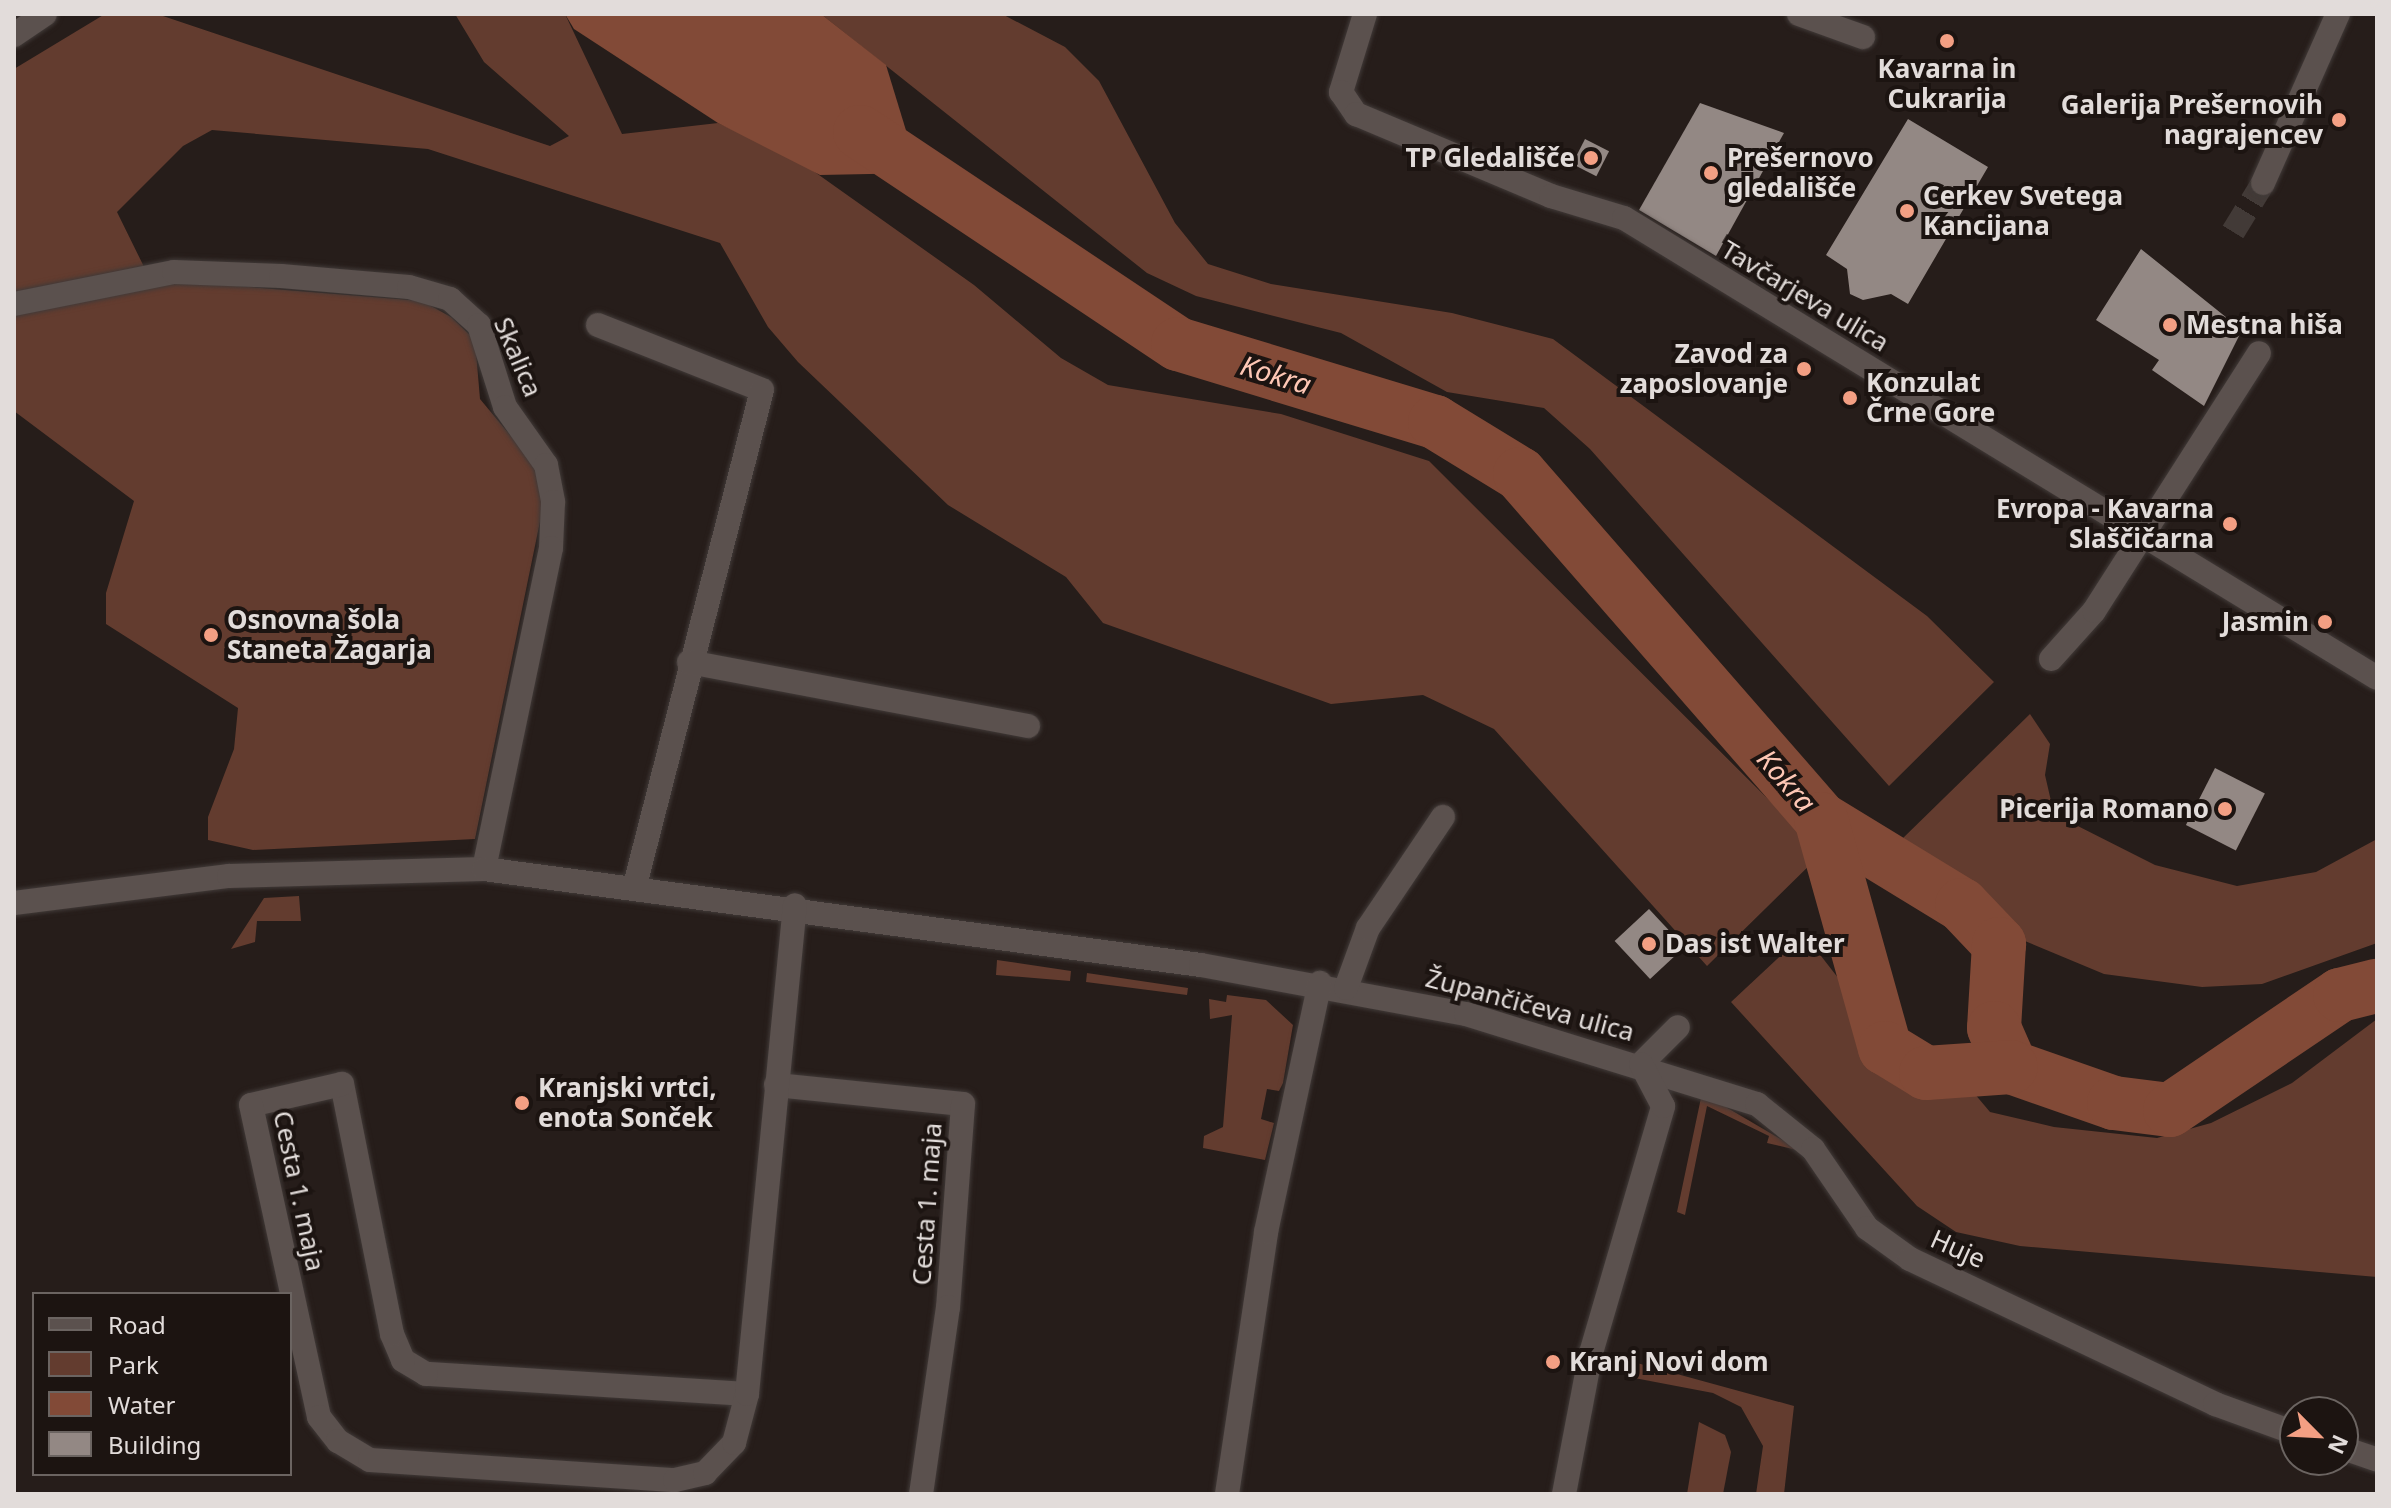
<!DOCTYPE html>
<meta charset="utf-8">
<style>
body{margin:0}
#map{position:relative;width:2391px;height:1508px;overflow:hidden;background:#261d1a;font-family:"Noto Sans",sans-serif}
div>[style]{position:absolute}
.green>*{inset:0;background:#633c2f}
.water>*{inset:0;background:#824a37}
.river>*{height:54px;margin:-27px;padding:0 27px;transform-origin:27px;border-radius:27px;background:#824a37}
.building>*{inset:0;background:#938884;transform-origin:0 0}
.street-tunnel>*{height:24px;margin-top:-12px;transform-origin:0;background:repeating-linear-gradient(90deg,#423a37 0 24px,transparent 0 36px)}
.roads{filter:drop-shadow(0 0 2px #413a38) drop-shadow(0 0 2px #413a38)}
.street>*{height:24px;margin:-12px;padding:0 12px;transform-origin:12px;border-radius:12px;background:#5b514e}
.dots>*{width:22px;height:22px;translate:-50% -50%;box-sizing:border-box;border:4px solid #1c1411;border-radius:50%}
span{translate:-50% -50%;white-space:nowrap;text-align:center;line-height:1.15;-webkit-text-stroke:8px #1c1411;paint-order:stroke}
.poi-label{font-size:26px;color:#e2dcda;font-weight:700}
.right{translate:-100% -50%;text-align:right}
.left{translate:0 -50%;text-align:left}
.street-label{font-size:26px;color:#e2dcda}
.water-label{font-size:28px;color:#fec7b5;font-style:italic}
.frame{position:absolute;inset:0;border:16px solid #e2dcda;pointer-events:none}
.legend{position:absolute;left:32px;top:1292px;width:260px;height:184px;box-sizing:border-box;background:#1c1411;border:2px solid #6b6461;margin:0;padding:10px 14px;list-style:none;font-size:24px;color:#e2dcda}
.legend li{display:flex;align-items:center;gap:16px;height:40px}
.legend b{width:40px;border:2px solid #6b6461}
.north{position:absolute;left:2279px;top:1396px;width:80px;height:80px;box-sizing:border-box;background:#1c1411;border:2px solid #6b6461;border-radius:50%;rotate:114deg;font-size:22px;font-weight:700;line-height:32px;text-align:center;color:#e2dcda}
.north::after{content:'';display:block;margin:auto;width:28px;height:36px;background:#f39f83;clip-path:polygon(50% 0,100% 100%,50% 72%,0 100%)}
</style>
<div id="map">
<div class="green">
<div style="clip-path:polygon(105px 14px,157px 14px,550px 146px,569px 136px,484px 62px,455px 14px,565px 14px,622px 134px,718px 123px,795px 158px,974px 285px,1061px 358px,1108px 385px,1281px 414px,1429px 461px,1822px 853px,1707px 966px,1494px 729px,1423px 695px,1331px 704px,1103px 623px,1066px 577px,948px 505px,798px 362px,768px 327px,720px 243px,428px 149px,212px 130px,183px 146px,117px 212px,150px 279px,422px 301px,451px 317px,475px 340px,480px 399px,539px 470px,544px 502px,475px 839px,253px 850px,208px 840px,208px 817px,234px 749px,238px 708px,106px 624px,106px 593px,134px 501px,14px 411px,14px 69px)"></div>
<div style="clip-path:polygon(821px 14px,1002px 14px,1065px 47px,1099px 81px,1175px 223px,1208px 264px,1271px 284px,1452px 313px,1553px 339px,1927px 616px,1994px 682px,1889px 786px,1590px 449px,1544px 408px,1447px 392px,1341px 333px,1196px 296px,1147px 273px)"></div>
<div style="clip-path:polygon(2030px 714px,2050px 744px,2045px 775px,2054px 814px,2155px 865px,2237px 886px,2316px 872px,2377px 839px,2377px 943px,2262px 984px,2202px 987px,2104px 974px,1984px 924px,1901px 840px)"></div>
<div style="clip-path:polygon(299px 896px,301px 921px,257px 921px,255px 942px,231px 949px,264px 898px)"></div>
<div style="clip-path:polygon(1804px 934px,1887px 1041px,1963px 1080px,1990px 1112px,2054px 1127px,2157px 1138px,2211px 1123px,2292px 1083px,2377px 1019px,2377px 1277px,2020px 1246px,1956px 1232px,1917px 1206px,1731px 1002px)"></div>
<div style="clip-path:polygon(997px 960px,1071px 971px,1070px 981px,996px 975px)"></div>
<div style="clip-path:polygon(1087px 973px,1188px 988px,1187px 995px,1086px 982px)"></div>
<div style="clip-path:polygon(1227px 995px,1266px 1000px,1293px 1025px,1283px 1083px,1279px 1091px,1267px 1089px,1261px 1119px,1274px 1123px,1265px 1160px,1203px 1148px,1204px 1136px,1223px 1127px,1232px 1015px,1210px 1019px,1209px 999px,1226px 1002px)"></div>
<div style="clip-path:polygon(1702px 1093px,1801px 1151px,1767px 1143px,1769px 1136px,1707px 1106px,1685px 1215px,1677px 1212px)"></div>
<div style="clip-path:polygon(1626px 1360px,1794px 1406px,1784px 1494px,1756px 1494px,1763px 1446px,1741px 1407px,1713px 1393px,1629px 1377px)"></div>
<div style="clip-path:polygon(1699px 1422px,1725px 1435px,1731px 1452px,1723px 1494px,1687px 1494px)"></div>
</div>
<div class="water">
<div style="clip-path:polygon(565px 14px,821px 14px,886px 65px,919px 173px,820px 175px,718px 123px,574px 29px)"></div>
</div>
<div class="river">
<div style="left:860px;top:132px;width:382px;rotate:33.7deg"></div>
<div style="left:1178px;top:344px;width:269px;rotate:16.9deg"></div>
<div style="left:1435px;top:422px;width:100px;rotate:31.5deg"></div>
<div style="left:1520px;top:474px;width:458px;rotate:48.9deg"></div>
<div style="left:1821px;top:819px;width:165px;rotate:31.4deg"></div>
<div style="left:1962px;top:905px;width:54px;rotate:46.5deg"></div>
<div style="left:1999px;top:944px;width:84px;rotate:93.4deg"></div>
<div style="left:1994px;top:1028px;width:43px;rotate:66.4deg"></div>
<div style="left:2011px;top:1067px;width:109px;rotate:19.3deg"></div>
<div style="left:2114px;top:1103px;width:56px;rotate:7.1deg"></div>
<div style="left:2170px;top:1110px;width:205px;rotate:-34.1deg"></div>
<div style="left:2340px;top:995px;width:38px;rotate:-14deg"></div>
<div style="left:1821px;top:819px;width:238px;rotate:74.4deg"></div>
<div style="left:1885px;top:1048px;width:48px;rotate:31.4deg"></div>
<div style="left:1926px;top:1073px;width:85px;rotate:-4deg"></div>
</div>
<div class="building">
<div style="clip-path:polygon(1700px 103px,1784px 133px,1716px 256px,1639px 210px)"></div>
<div style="clip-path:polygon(1908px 119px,1988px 167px,1908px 304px,1891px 294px,1863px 300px,1850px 294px,1847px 269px,1826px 255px)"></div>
<div style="left:1585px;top:139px;width:27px;height:28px;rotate:27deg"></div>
<div style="clip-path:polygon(2141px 249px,2242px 330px,2204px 406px,2152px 370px,2159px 360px,2096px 320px)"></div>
<div style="left:2215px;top:768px;width:56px;height:64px;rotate:27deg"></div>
<div style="left:1649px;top:909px;width:52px;height:47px;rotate:47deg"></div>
</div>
<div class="street-tunnel">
<div style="left:2233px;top:232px;width:57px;rotate:-58.5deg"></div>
</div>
<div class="roads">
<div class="street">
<div style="left:1365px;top:14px;width:82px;rotate:107.1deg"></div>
<div style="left:1341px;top:92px;width:27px;rotate:56deg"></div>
<div style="left:1356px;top:114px;width:212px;rotate:22.8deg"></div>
<div style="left:1551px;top:196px;width:76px;rotate:16.8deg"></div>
<div style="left:1624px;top:218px;width:882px;rotate:31.42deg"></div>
<div style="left:1799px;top:14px;width:68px;rotate:19.8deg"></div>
<div style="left:14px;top:35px;width:37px;rotate:-34deg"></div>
<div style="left:2263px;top:183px;width:185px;rotate:-66.1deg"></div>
<div style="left:14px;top:304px;width:163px;rotate:-11.3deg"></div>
<div style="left:174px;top:272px;width:107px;rotate:2.1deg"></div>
<div style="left:281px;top:276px;width:128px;rotate:4.9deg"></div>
<div style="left:409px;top:287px;width:43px;rotate:16.3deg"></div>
<div style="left:450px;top:299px;width:39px;rotate:42deg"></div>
<div style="left:479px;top:325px;width:86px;rotate:72.4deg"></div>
<div style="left:505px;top:407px;width:71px;rotate:54.7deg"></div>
<div style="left:546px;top:465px;width:38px;rotate:79deg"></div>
<div style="left:553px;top:502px;width:46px;rotate:92.5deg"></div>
<div style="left:551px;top:548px;width:328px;rotate:101.8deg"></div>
<div style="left:598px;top:325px;width:176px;rotate:21.6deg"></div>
<div style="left:762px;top:390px;width:511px;rotate:104.39deg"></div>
<div style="left:2051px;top:659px;width:64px;rotate:-48.1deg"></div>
<div style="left:2094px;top:611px;width:306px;rotate:-57.4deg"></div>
<div style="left:689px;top:662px;width:345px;rotate:10.7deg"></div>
<div style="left:14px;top:903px;width:217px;rotate:-7.2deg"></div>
<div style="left:229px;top:876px;width:255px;rotate:-1.6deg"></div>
<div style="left:484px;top:869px;width:723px;rotate:7.63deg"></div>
<div style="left:1201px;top:965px;width:269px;rotate:10.5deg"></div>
<div style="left:1466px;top:1014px;width:305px;rotate:17.2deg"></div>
<div style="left:1757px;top:1104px;width:72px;rotate:38.8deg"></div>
<div style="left:1813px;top:1149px;width:96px;rotate:55.6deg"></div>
<div style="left:1867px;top:1228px;width:53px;rotate:35.8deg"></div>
<div style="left:1910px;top:1259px;width:338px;rotate:25.4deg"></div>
<div style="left:2215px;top:1404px;width:85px;rotate:19.9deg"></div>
<div style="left:1346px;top:988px;width:64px;rotate:-69.9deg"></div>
<div style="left:1368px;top:928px;width:134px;rotate:-56deg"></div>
<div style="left:1641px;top:1064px;width:52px;rotate:-45deg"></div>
<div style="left:776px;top:1085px;width:188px;rotate:5.8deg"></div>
<div style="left:963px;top:1104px;width:204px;rotate:94.2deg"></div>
<div style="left:948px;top:1307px;width:189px;rotate:98.2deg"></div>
<div style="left:747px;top:1394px;width:322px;rotate:-176.4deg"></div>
<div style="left:426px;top:1374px;width:27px;rotate:-149deg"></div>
<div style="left:403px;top:1360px;width:28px;rotate:-113deg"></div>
<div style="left:392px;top:1334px;width:255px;rotate:-101.3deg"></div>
<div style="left:342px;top:1084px;width:93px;rotate:167deg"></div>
<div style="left:251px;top:1105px;width:319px;rotate:77.7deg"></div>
<div style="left:319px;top:1417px;width:31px;rotate:52deg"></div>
<div style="left:338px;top:1441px;width:37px;rotate:31deg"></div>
<div style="left:370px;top:1460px;width:306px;rotate:3.8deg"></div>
<div style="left:675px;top:1480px;width:31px;rotate:-13deg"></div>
<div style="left:705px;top:1473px;width:42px;rotate:-46deg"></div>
<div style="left:734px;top:1443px;width:51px;rotate:-75.1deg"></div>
<div style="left:747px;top:1394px;width:491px;rotate:-84.4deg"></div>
<div style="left:2343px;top:1448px;width:36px;rotate:19deg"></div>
<div style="left:1227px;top:1494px;width:265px;rotate:-81.5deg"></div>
<div style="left:1266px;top:1232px;width:255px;rotate:-77.8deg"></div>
<div style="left:1564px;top:1494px;width:144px;rotate:-79.2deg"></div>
<div style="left:1591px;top:1353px;width:257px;rotate:-73.7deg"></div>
<div style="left:1663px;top:1106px;width:47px;rotate:-117.6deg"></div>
</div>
</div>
<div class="dots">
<div style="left:1947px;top:41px;background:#f39f83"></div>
<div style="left:2339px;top:120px;background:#f39f83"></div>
<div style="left:1591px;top:158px;background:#f39f83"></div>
<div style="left:1711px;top:173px;background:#f39f83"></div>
<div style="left:1907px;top:211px;background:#f39f83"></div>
<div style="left:2170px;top:325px;background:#f39f83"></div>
<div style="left:1804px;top:369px;background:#f39f83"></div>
<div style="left:1850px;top:398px;background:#f39f83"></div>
<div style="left:2230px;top:524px;background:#f39f83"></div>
<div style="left:2325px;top:622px;background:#f39f83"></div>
<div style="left:211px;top:635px;background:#f39f83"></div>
<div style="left:2225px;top:809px;background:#f39f83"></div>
<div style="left:1649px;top:944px;background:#f39f83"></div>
<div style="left:522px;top:1103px;background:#f39f83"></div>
<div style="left:1553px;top:1362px;background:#f39f83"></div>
</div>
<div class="poi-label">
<span style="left:1947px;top:84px">Kavarna in<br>Cukrarija</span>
<span class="right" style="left:2323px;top:120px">Galerija Prešernovih<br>nagrajencev</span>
<span class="right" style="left:1575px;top:158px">TP Gledališče</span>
<span class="left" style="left:1727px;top:173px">Prešernovo<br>gledališče</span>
<span class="left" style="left:1923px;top:211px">Cerkev Svetega<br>Kancijana</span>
<span class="left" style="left:2186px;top:325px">Mestna hiša</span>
<span class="right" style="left:1788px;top:369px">Zavod za<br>zaposlovanje</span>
<span class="left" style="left:1866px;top:398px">Konzulat<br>Črne Gore</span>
<span class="right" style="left:2214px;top:524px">Evropa - Kavarna<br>Slaščičarna</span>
<span class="left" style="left:227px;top:635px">Osnovna šola<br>Staneta Žagarja</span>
<span class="right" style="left:2309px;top:622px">Jasmin</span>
<span class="right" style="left:2209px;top:809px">Picerija Romano</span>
<span class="left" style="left:1665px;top:944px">Das ist Walter</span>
<span class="left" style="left:538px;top:1103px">Kranjski vrtci,<br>enota Sonček</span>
<span class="left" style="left:1569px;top:1362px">Kranj Novi dom</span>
</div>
<div class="street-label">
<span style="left:1805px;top:296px;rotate:31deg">Tavčarjeva ulica</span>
<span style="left:518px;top:357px;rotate:67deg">Skalica</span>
<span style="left:1530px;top:1005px;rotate:15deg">Župančičeva ulica</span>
<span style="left:299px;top:1191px;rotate:78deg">Cesta 1. maja</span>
<span style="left:927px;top:1204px;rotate:-86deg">Cesta 1. maja</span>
<span style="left:1958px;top:1249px;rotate:24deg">Huje</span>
</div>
<div class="water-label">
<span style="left:1276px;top:374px;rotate:17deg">Kokra</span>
<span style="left:1787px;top:780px;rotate:49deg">Kokra</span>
</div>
<div class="frame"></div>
<ul class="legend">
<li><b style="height:10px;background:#5b514e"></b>Road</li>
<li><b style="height:22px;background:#633c2f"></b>Park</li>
<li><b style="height:22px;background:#824a37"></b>Water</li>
<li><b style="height:22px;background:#938884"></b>Building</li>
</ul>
<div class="north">N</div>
</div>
